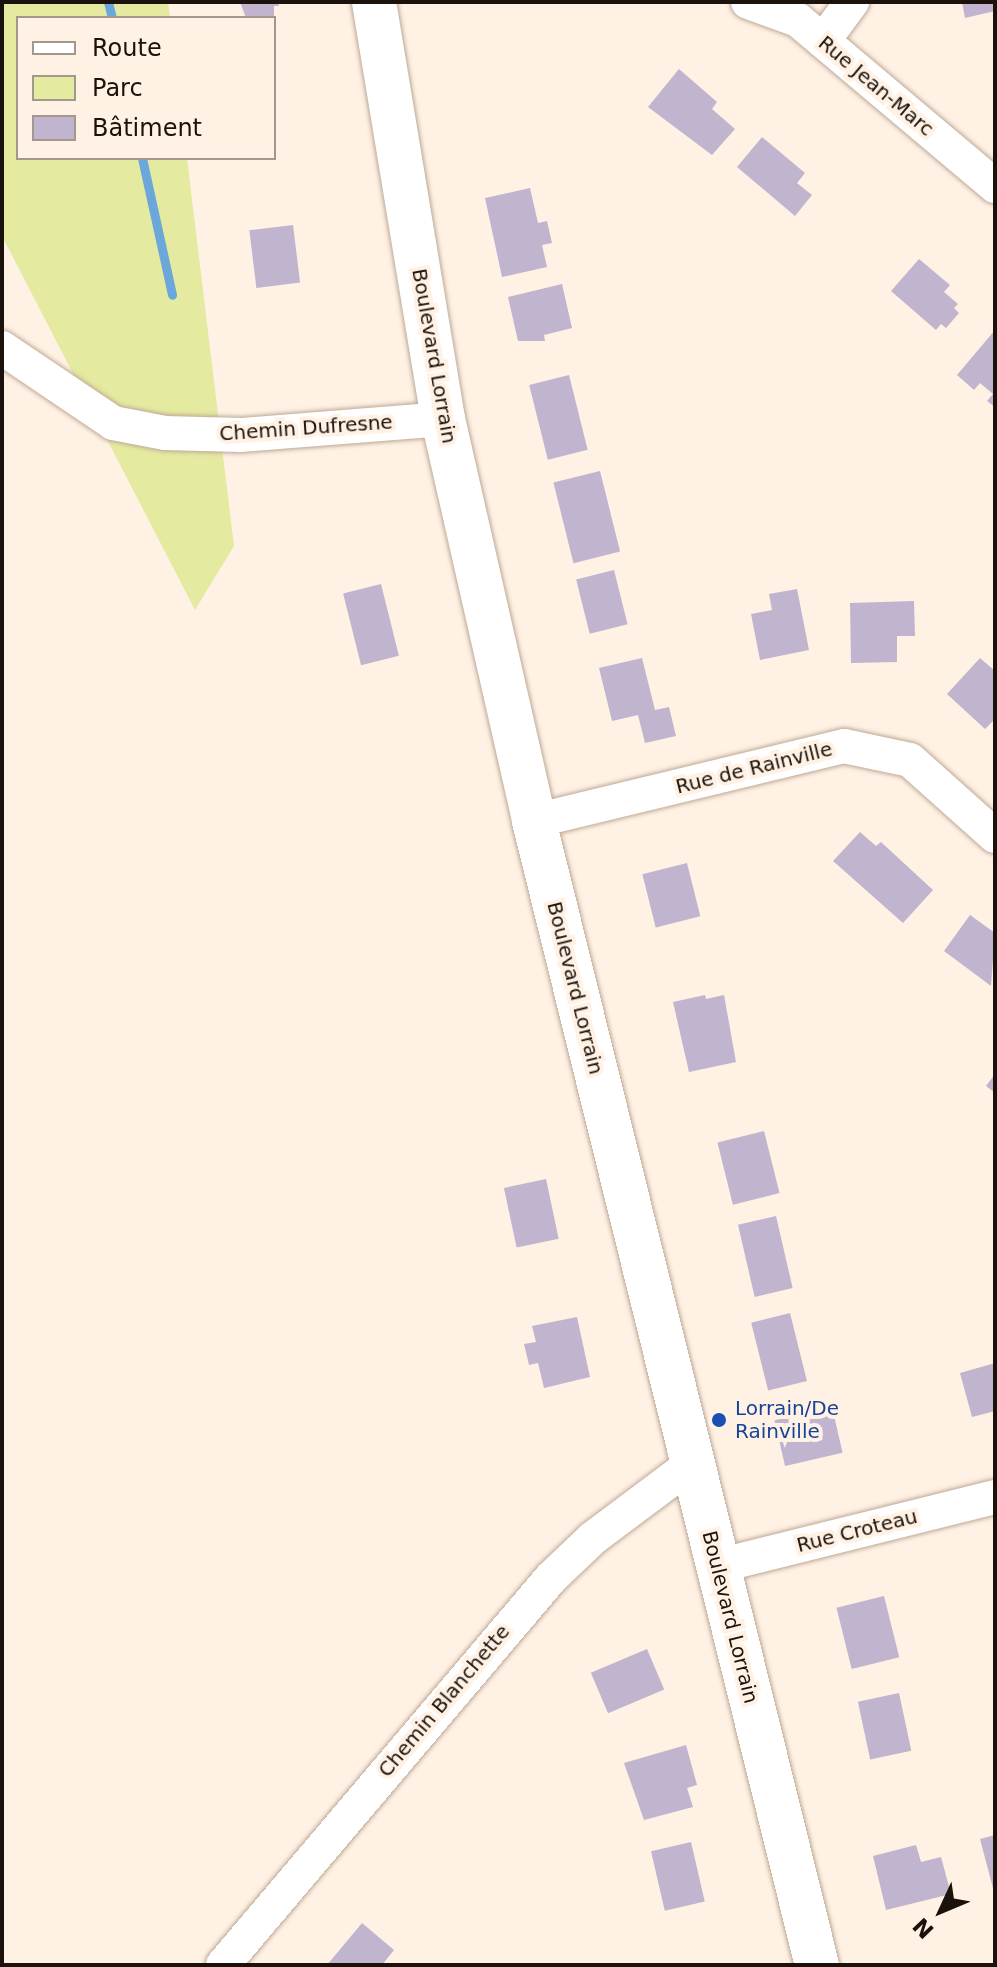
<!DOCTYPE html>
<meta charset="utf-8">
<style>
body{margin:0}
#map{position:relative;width:997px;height:1967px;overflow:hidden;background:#fff1e4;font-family:"DejaVu Sans",sans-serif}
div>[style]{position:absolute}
.green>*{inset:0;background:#e4eba0}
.stream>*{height:9px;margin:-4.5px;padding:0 4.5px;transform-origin:4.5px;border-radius:4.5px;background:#6ca7da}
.building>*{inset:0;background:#c0b4ce;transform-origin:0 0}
.roads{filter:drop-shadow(0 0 2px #bfa995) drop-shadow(0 0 2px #bfa995)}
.minor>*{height:34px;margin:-17px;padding:0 17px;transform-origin:17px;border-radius:17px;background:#fff}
.secondary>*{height:44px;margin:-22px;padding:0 22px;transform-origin:22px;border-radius:22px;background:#fff}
.dots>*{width:22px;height:22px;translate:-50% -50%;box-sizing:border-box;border:4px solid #fff1e4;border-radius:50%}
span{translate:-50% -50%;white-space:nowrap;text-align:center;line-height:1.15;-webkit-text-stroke:8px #fff1e4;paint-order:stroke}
.street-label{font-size:20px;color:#1a120b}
.transit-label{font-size:20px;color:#164399}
.left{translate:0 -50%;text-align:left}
.frame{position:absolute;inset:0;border:4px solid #1a120b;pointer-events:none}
.legend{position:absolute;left:16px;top:16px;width:260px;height:144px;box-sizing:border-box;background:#fff1e4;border:2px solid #a3988d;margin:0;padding:10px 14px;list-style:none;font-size:24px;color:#1a120b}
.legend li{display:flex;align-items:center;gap:16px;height:40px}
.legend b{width:40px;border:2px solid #a3988d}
.north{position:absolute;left:901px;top:1871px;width:80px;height:80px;-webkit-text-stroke:6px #fff1e4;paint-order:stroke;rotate:226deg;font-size:22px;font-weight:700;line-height:32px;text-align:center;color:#1a120b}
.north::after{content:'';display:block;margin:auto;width:28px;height:36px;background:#1a120b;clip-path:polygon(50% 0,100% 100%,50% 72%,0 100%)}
</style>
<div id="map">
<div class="green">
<div style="clip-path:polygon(2px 2px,168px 2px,170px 18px,18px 18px,18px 158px,187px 158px,234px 546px,195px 610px,2px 236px)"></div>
</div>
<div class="stream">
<div style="left:108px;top:2px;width:16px;rotate:76deg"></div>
<div style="left:142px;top:158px;width:140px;rotate:77.6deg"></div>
</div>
<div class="building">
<div style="clip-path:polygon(240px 2px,278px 2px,279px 6px,274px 6px,274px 18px,246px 18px)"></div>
<div style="clip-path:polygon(962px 2px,995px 2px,995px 11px,965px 18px)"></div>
<div style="clip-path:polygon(679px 69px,717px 102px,712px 109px,735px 129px,712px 155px,648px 107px)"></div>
<div style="clip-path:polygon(762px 137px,805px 173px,797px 183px,812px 195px,795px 216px,737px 167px)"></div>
<div style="clip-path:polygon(530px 188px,538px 223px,547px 221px,552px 243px,542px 245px,547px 267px,502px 277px,485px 198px)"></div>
<div style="left:293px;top:225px;width:58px;height:44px;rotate:83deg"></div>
<div style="clip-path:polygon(919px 259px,950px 285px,944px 292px,958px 304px,954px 308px,959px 313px,946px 328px,941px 324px,936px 330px,891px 291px)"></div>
<div style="clip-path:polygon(562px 284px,572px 328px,544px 335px,545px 341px,518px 341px,508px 297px)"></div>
<div style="clip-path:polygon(995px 330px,995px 407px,987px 401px,993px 394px,980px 383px,974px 390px,957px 375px)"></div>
<div style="left:569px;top:375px;width:77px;height:41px;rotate:76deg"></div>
<div style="left:600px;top:471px;width:83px;height:48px;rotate:76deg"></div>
<div style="left:614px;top:570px;width:56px;height:39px;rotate:76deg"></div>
<div style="left:381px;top:584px;width:74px;height:39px;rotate:76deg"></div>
<div style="clip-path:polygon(797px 589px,809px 650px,760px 660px,751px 614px,772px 610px,769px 594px)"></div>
<div style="clip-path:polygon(914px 601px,915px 636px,897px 636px,897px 662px,851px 663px,850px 603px)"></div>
<div style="clip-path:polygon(642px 658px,655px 710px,669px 707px,676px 736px,645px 743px,638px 715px,612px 721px,599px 668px)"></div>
<div style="clip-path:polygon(980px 658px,995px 671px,995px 719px,985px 729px,947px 694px)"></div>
<div style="clip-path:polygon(860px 832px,876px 846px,881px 842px,933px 890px,903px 923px,833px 861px)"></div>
<div style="left:687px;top:863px;width:55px;height:46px;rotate:76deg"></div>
<div style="clip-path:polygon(970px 915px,995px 933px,991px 986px,944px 951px)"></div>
<div style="clip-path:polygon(705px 995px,706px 999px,724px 995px,736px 1062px,689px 1072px,673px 1002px)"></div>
<div style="clip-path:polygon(995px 1074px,995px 1093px,986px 1086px)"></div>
<div style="left:764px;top:1131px;width:64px;height:48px;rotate:76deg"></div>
<div style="left:546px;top:1179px;width:61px;height:43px;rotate:78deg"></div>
<div style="left:776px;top:1216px;width:74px;height:39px;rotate:77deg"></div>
<div style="left:790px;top:1313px;width:70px;height:40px;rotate:76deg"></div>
<div style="clip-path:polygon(577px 1317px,590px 1377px,544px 1388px,538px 1363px,529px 1365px,524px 1344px,536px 1342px,532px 1326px)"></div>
<div style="clip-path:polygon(995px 1363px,995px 1411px,972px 1417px,960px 1373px)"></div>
<div style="left:832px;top:1407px;width:47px;height:59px;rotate:77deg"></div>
<div style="left:884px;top:1596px;width:63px;height:49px;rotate:76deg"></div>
<div style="left:647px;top:1649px;width:44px;height:61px;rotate:67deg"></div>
<div style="left:899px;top:1693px;width:59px;height:42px;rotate:78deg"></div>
<div style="clip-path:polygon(686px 1745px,697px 1785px,687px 1788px,693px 1807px,644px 1820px,624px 1763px)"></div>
<div style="clip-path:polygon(995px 1835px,995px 1892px,994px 1892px,980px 1839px)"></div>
<div style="left:691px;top:1842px;width:61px;height:41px;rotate:77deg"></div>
<div style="clip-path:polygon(916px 1845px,921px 1862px,941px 1857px,951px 1894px,886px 1910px,873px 1856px)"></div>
<div style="clip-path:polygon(362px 1923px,394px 1950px,382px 1965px,327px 1965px)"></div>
</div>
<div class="roads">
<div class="minor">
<div style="left:748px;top:2px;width:53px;rotate:19.8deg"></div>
<div style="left:798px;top:20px;width:258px;rotate:40.1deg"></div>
<div style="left:823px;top:41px;width:49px;rotate:-53.4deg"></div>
<div style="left:2px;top:348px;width:134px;rotate:34deg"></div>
<div style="left:113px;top:423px;width:53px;rotate:10.9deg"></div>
<div style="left:165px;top:433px;width:76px;rotate:1.5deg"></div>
<div style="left:241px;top:435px;width:203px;rotate:-4.5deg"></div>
<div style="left:534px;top:821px;width:319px;rotate:-13.6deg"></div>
<div style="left:844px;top:746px;width:67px;rotate:12deg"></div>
<div style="left:910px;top:760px;width:114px;rotate:41.8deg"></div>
<div style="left:718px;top:1566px;width:285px;rotate:-14deg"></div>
<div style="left:223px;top:1965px;width:507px;rotate:-49.72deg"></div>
<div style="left:551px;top:1578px;width:58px;rotate:-43.6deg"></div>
<div style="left:593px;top:1538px;width:124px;rotate:-36.8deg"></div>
</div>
<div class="secondary">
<div style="left:374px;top:2px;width:423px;rotate:80.6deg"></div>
<div style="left:443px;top:419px;width:412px;rotate:77.2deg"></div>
<div style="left:534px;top:821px;width:1178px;rotate:76.11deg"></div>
</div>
</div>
<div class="dots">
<div style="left:719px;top:1420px;background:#1a4fb4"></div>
</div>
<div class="street-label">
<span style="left:876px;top:86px;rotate:40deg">Rue Jean-Marc</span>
<span style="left:434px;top:356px;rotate:80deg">Boulevard Lorrain</span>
<span style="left:306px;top:428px;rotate:-4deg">Chemin Dufresne</span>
<span style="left:754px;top:768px;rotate:-14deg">Rue de Rainville</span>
<span style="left:575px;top:988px;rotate:76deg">Boulevard Lorrain</span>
<span style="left:857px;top:1531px;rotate:-14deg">Rue Croteau</span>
<span style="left:730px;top:1617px;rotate:76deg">Boulevard Lorrain</span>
<span style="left:444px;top:1701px;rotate:-50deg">Chemin Blanchette</span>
</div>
<div class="transit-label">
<span class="left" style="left:735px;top:1420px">Lorrain/De<br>Rainville</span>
</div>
<div class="frame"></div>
<ul class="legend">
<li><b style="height:10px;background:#fff"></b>Route</li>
<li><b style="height:22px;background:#e4eba0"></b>Parc</li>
<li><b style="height:22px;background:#c0b4ce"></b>Bâtiment</li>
</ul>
<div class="north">N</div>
</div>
